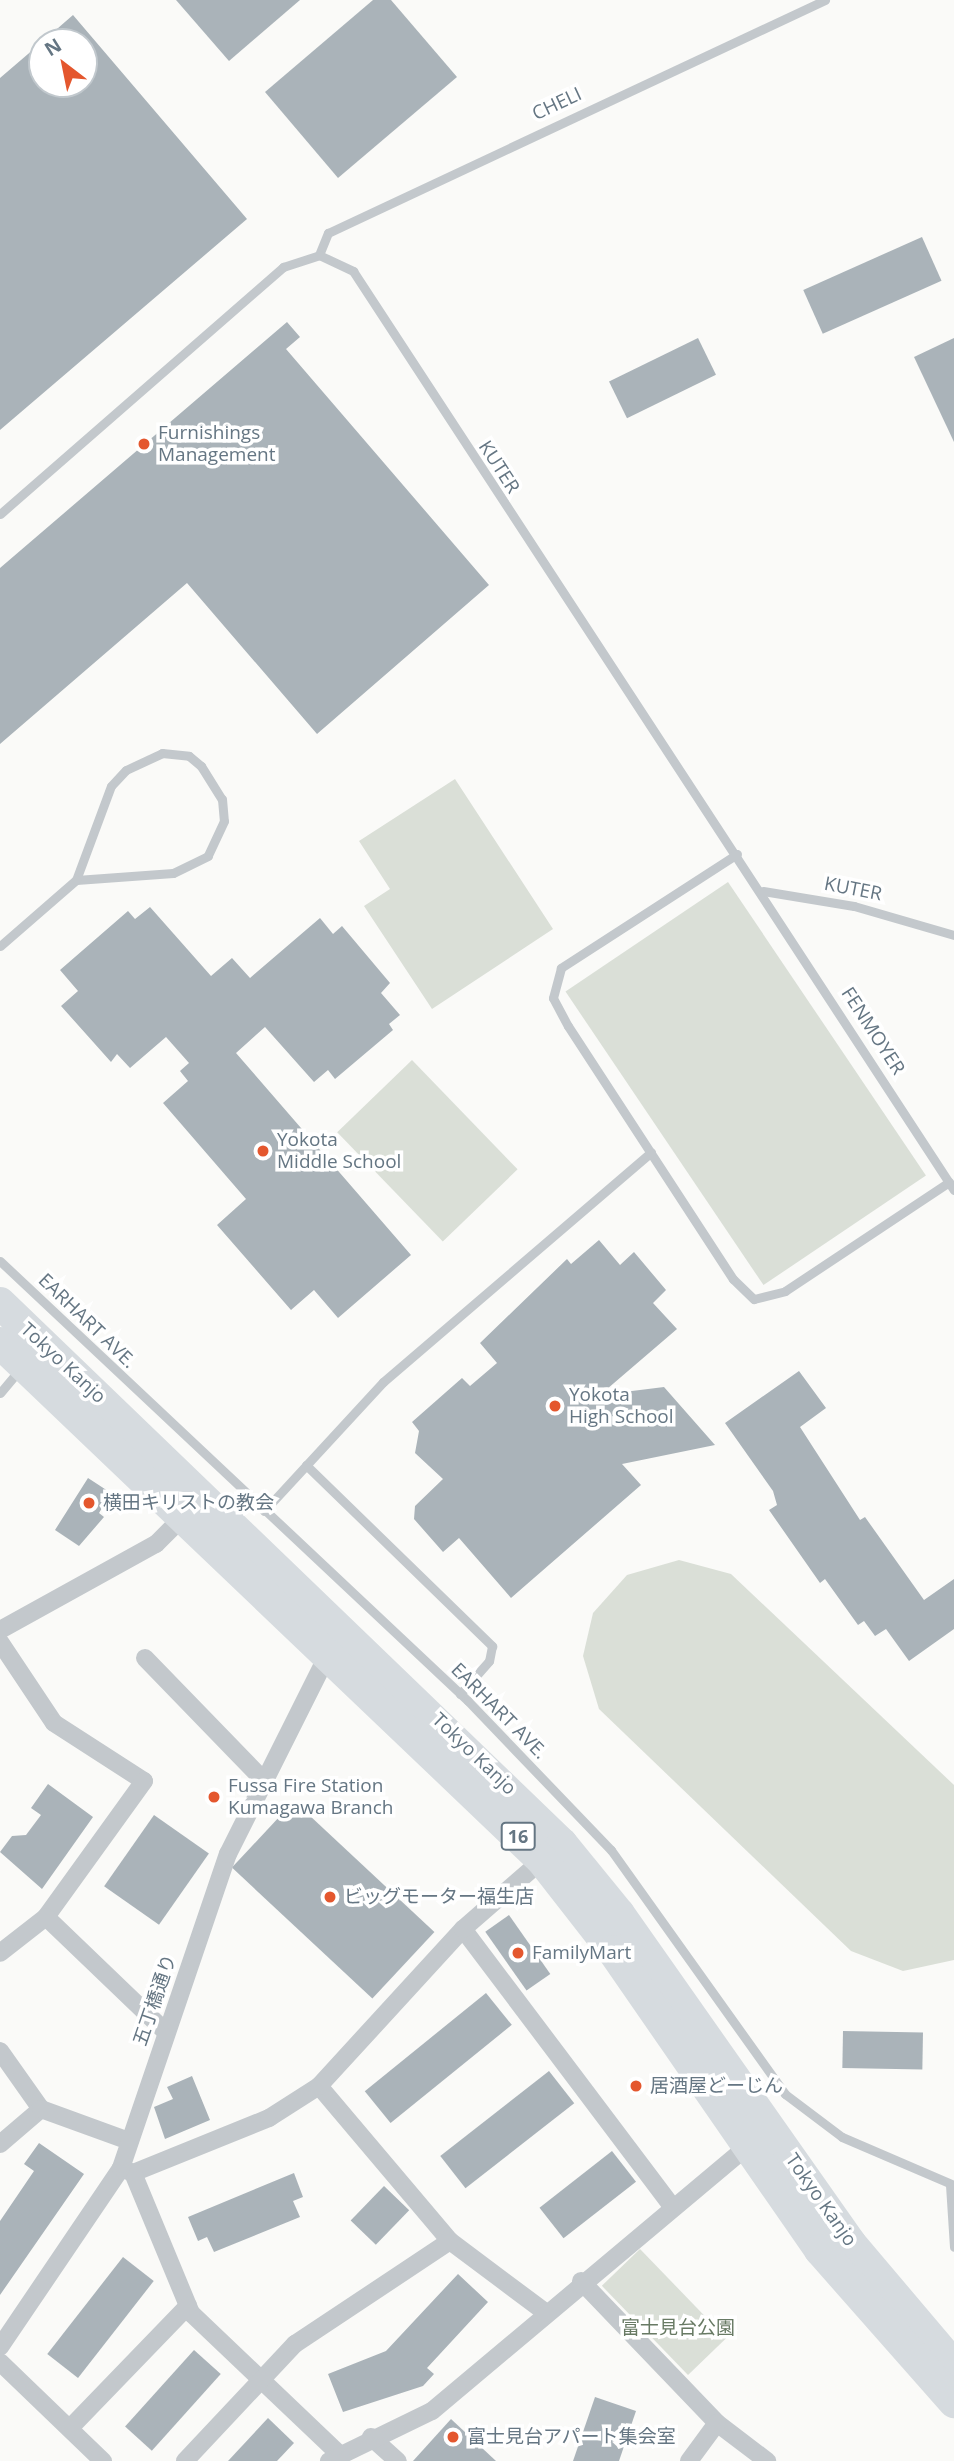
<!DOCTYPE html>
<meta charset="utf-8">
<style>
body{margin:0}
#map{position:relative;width:954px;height:2461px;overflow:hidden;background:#fafaf8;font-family:"Open Sans","Noto Sans JP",sans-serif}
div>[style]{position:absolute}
.green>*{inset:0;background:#dadfd7;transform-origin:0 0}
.building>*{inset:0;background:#aab3b9;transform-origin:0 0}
.lane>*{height:9px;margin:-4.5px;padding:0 4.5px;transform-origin:4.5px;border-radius:4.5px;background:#c3c8cc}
.street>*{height:18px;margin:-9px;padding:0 9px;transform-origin:9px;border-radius:9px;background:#c3c8cc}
.highway>*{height:32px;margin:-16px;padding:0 16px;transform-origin:16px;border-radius:16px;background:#d6dbdf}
.dots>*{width:19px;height:19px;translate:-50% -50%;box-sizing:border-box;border:4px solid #fff;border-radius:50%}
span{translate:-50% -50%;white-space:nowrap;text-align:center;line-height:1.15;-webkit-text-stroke:7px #fff;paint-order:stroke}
.shield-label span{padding:2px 5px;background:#fff;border:2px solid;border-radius:5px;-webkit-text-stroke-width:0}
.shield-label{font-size:18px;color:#657683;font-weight:700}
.street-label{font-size:19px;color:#657683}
.poi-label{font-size:19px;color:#657683}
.left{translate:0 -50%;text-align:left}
.park-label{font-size:19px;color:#687a64}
.north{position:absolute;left:28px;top:28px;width:70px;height:70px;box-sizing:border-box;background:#fff;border:2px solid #c1c8cd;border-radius:50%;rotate:328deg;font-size:19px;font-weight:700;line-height:28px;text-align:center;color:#657683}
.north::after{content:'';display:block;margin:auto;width:24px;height:32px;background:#e4572e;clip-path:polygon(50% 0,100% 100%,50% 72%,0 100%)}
</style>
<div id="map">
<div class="green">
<div style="clip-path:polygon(455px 779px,553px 929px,432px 1009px,364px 906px,390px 889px,359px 841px)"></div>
<div style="left:728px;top:882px;width:354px;height:196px;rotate:56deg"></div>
<div style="left:412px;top:1060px;width:152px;height:104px;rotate:46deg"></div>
<div style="clip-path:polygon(679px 1560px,731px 1574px,954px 1785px,954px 1960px,903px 1971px,851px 1951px,599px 1709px,583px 1656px,593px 1613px,627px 1575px)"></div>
<div style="left:640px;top:2249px;width:124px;height:53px;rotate:46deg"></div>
</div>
<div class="building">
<div style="clip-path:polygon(176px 0,300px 0,229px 61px)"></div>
<div style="clip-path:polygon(373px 0,391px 0,457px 77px,338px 178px,265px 92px)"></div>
<div style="clip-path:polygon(73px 15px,247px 219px,0 430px,0 78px,42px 42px,42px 84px,84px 84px,84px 42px,42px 42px)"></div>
<div style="left:922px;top:237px;width:48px;height:130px;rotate:66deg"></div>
<div style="clip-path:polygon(287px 322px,300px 337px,286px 349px,489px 585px,317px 734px,187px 583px,0 744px,0 568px)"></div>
<div style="left:698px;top:338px;width:41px;height:99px;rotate:64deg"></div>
<div style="clip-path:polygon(954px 338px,954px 442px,914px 357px)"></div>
<div style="clip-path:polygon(150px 907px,211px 976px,232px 958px,250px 978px,320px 918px,333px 934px,342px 926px,390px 983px,381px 993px,400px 1015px,389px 1024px,393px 1030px,335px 1079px,328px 1070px,314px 1082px,265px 1027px,236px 1053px,411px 1255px,338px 1318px,314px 1290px,291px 1310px,217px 1225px,246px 1199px,163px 1103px,188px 1081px,180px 1071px,189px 1063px,166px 1037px,130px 1068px,117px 1054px,111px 1062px,61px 1006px,78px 991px,60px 970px,128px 911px,135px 919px)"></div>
<div style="clip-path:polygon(599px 1240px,620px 1265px,634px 1252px,666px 1290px,653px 1303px,677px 1329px,600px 1395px,664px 1387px,715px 1445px,622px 1464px,641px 1485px,511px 1598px,459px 1538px,443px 1552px,414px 1519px,415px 1506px,443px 1479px,415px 1453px,419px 1431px,412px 1422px,462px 1378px,470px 1386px,497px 1363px,480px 1343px,567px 1259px,571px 1264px)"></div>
<div style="clip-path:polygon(799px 1371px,826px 1408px,800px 1427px,860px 1520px,865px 1517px,924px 1600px,954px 1579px,954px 1629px,909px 1661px,886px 1629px,875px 1636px,864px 1621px,858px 1625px,825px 1579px,820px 1583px,769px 1510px,777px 1505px,773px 1491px,725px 1423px)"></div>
<div style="clip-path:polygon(88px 1478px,111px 1493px,99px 1513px,104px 1517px,79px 1546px,55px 1530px)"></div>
<div style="clip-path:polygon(48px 1784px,93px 1817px,42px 1889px,0 1852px,12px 1836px,26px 1835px,41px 1815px,31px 1808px)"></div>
<div style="left:294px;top:1801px;width:192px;height:91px;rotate:43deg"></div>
<div style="left:154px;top:1815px;width:67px;height:87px;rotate:35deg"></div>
<div style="left:509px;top:1915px;width:72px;height:29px;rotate:55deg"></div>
<div style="left:486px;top:1993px;width:41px;height:156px;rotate:51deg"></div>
<div style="left:843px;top:2031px;width:80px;height:37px;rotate:1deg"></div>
<div style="left:549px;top:2071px;width:41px;height:138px;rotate:52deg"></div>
<div style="clip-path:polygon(192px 2076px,210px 2120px,165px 2139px,154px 2107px,173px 2099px,167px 2087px)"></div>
<div style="clip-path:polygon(39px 2143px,84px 2174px,0 2295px,0 2221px,34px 2171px,24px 2164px)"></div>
<div style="left:612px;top:2151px;width:39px;height:92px;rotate:52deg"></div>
<div style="clip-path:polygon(294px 2173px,303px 2197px,293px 2201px,300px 2217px,214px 2252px,207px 2237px,198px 2241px,188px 2217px)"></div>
<div style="left:384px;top:2186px;width:35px;height:48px;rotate:44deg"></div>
<div style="left:123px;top:2257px;width:39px;height:123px;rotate:38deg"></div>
<div style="clip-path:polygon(458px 2274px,488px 2302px,427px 2368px,434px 2374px,423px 2386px,343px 2412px,328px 2374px,386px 2351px)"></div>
<div style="left:194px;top:2350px;width:36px;height:103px;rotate:42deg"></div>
<div style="clip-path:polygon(595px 2397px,636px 2411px,619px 2461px,573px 2461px)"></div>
<div style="clip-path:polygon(268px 2418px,294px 2443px,277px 2461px,228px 2461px)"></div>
<div style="clip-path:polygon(451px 2419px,496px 2461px,413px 2461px)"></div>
</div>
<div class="lane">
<div style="left:319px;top:255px;width:24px;rotate:-68deg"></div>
<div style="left:328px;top:233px;width:549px;rotate:-25.12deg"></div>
<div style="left:0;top:514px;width:376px;rotate:-41.1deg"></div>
<div style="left:283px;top:267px;width:38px;rotate:-18deg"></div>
<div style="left:319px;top:255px;width:38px;rotate:25deg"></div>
<div style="left:353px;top:271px;width:1098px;rotate:56.82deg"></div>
<div style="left:162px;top:753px;width:27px;rotate:6deg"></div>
<div style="left:189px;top:756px;width:16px;rotate:40deg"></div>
<div style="left:201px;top:766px;width:39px;rotate:58deg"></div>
<div style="left:222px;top:799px;width:22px;rotate:85deg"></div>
<div style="left:224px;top:821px;width:38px;rotate:115deg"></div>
<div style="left:208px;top:856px;width:39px;rotate:154deg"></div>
<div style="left:173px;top:873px;width:97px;rotate:175.9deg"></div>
<div style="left:76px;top:880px;width:100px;rotate:-69.6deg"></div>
<div style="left:111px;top:786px;width:22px;rotate:-47deg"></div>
<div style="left:126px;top:770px;width:40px;rotate:-25deg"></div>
<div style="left:737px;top:854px;width:210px;rotate:147.1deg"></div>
<div style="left:561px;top:968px;width:31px;rotate:105deg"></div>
<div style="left:553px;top:998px;width:32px;rotate:62deg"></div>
<div style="left:568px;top:1026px;width:302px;rotate:56.9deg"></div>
<div style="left:733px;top:1279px;width:29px;rotate:44deg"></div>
<div style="left:754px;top:1299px;width:32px;rotate:-14deg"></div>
<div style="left:785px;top:1291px;width:197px;rotate:-33.6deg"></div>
<div style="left:763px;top:891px;width:92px;rotate:9.4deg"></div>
<div style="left:854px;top:906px;width:104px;rotate:16.2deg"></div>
<div style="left:0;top:946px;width:101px;rotate:-41deg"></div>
<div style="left:0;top:1261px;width:642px;rotate:43.23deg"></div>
<div style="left:468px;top:1701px;width:207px;rotate:46.2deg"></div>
<div style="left:611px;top:1850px;width:300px;rotate:54.5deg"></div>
<div style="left:785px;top:2094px;width:71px;rotate:37deg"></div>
<div style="left:842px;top:2137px;width:122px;rotate:23.2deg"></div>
<div style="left:0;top:1393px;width:31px;rotate:-50deg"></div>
<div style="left:306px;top:1465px;width:260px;rotate:44.2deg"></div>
<div style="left:492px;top:1646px;width:15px;rotate:101deg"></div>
<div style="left:489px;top:1661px;width:44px;rotate:131.3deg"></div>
<div style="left:264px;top:1511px;width:176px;rotate:-47.3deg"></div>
<div style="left:383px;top:1382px;width:353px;rotate:-40.6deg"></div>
<div style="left:950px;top:2185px;width:62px;rotate:86.3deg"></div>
</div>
<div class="street">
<div style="left:0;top:1630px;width:178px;rotate:-28.9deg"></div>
<div style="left:156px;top:1544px;width:34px;rotate:-45deg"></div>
<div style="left:0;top:1642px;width:97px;rotate:56.3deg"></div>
<div style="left:54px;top:1723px;width:107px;rotate:32.8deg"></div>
<div style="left:144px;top:1781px;width:168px;rotate:125.8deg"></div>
<div style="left:46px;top:1917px;width:58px;rotate:142deg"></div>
<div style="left:145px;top:1658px;width:171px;rotate:45.9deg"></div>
<div style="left:46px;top:1917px;width:166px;rotate:43.8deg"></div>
<div style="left:463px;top:1929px;width:347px;rotate:53deg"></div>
<div style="left:0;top:2051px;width:71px;rotate:54.7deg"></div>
<div style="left:41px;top:2109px;width:54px;rotate:139.5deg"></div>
<div style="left:319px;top:2086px;width:203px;rotate:49.8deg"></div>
<div style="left:450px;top:2241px;width:119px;rotate:36.8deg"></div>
<div style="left:41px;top:2109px;width:94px;rotate:20deg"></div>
<div style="left:121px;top:2168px;width:13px;rotate:23deg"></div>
<div style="left:133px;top:2173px;width:147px;rotate:-22deg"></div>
<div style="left:269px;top:2118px;width:59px;rotate:-32.6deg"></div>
<div style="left:319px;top:2086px;width:213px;rotate:-47.5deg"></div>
<div style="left:463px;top:1929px;width:105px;rotate:-41.1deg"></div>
<div style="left:133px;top:2173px;width:152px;rotate:67.5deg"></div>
<div style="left:191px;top:2313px;width:202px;rotate:43.6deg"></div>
<div style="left:581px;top:2281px;width:197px;rotate:46.2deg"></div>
<div style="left:717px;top:2423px;width:63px;rotate:37.2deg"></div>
<div style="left:0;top:2347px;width:216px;rotate:-55.9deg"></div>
<div style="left:121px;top:2168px;width:332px;rotate:-71.2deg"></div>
<div style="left:228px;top:1854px;width:228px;rotate:-63.4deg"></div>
<div style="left:0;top:2362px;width:143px;rotate:43.9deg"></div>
<div style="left:70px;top:2428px;width:170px;rotate:-46deg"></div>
<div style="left:371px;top:2437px;width:36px;rotate:42deg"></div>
<div style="left:185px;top:2461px;width:161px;rotate:-46.8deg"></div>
<div style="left:295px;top:2344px;width:186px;rotate:-33.6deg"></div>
<div style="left:329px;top:2461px;width:114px;rotate:-25.9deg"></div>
<div style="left:432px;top:2411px;width:414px;rotate:-40deg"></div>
<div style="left:689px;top:2461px;width:47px;rotate:-53.6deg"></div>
</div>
<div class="highway">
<div style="left:0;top:1303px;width:780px;rotate:43.91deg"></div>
<div style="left:562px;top:1844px;width:90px;rotate:50.8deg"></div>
<div style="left:619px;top:1914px;width:403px;rotate:54.9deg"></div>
<div style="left:851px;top:2244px;width:160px;rotate:49.8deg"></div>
<div style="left:0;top:1343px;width:749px;rotate:43.65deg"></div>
<div style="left:542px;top:1860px;width:115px;rotate:52deg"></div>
<div style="left:613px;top:1951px;width:364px;rotate:55.3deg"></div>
<div style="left:820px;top:2250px;width:203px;rotate:48.6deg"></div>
</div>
<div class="dots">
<div style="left:144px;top:444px;background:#e4572e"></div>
<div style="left:263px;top:1151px;background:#e4572e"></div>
<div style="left:555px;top:1406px;background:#e4572e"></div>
<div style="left:89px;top:1503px;background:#e4572e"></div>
<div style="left:214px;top:1797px;background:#e4572e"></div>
<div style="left:330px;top:1897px;background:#e4572e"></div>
<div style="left:518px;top:1953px;background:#e4572e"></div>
<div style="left:636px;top:2086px;background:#e4572e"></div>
<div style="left:453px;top:2437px;background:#e4572e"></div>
</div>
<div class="shield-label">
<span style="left:518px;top:1836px">16</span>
</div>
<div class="street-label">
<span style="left:557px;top:104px;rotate:-25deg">CHELI</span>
<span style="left:499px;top:467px;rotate:57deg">KUTER</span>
<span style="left:853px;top:889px;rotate:11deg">KUTER</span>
<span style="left:873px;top:1031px;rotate:57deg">FENMOYER</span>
<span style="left:87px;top:1321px;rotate:44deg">EARHART AVE.</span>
<span style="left:63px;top:1363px;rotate:43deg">Tokyo Kanjo</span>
<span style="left:499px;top:1711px;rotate:45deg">EARHART AVE.</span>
<span style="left:474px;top:1754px;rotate:44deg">Tokyo Kanjo</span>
<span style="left:155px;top:2000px;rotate:-71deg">五丁橋通り</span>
<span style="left:821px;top:2200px;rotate:55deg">Tokyo Kanjo</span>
</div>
<div class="poi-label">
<span class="left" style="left:158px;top:444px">Furnishings<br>Management</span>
<span class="left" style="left:277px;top:1151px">Yokota<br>Middle School</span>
<span class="left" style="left:569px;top:1406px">Yokota<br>High School</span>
<span class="left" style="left:103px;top:1503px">横田キリストの教会</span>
<span class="left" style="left:228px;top:1797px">Fussa Fire Station<br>Kumagawa Branch</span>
<span class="left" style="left:344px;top:1897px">ビッグモーター福生店</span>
<span class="left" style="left:532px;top:1953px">FamilyMart</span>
<span class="left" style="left:650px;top:2086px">居酒屋どーじん</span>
<span class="left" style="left:467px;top:2437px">富士見台アパート集会室</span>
</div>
<div class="park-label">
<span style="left:678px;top:2328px">富士見台公園</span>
</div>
<div class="north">N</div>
</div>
